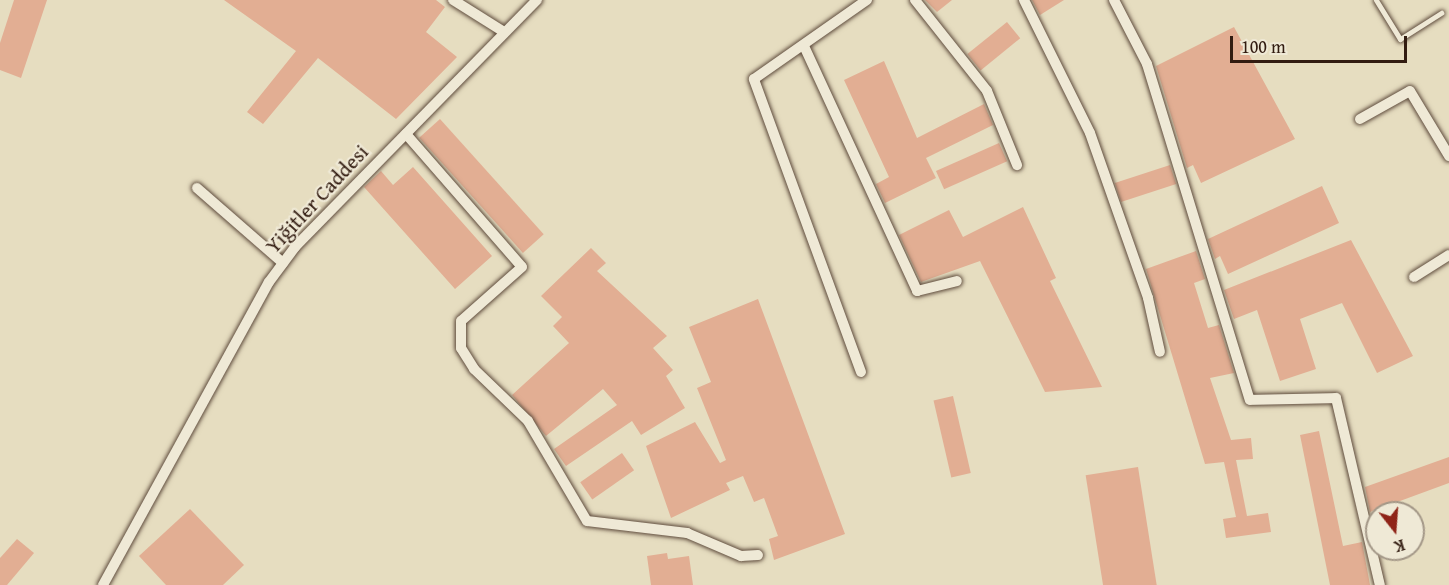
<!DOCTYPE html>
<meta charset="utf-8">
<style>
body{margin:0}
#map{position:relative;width:1449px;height:585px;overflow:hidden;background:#e6ddc0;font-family:"Gentium Book Plus",serif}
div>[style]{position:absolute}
.building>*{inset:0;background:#e2ae93;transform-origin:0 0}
.roads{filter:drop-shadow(0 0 2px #5f4c3d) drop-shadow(0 0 2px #5f4c3d)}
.service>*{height:5px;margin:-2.5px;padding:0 2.5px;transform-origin:2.5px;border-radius:2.5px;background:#efe9d6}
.minor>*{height:10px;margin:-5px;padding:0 5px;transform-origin:5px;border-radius:5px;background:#efe9d6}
span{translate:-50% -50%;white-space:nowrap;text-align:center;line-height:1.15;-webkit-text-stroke:4.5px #efe9d6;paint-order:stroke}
.street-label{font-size:21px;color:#321c11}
.north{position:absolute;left:1365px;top:501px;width:60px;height:60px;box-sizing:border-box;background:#efe9d6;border:2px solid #a39787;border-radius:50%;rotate:163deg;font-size:16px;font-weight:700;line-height:24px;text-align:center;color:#321c11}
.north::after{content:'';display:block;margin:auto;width:21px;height:27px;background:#8f2418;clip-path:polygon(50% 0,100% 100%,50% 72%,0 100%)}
.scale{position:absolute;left:1230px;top:36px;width:177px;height:27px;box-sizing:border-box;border:3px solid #321c11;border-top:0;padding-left:8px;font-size:18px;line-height:21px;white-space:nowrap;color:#321c11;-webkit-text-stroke:4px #efe9d6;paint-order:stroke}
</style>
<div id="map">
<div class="building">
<div style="clip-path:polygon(14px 0,47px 0,21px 78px,0 70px,0 43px)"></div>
<div style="clip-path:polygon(224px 0,436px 0,445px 7px,426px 32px,457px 57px,396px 119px,318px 58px,263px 124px,247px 112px,296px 51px)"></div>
<div style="clip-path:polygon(925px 0,952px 0,937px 12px)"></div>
<div style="clip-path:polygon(1032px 0,1064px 0,1040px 15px)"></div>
<div style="left:1007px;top:22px;width:21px;height:51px;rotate:51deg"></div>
<div style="clip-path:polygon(1234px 27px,1295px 139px,1201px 183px,1193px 165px,1187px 168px,1156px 66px)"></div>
<div style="clip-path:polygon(884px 61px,917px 138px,984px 104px,993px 125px,926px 158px,936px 178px,885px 203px,876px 184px,889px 177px,844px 80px)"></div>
<div style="left:440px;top:119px;width:155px;height:28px;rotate:48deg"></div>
<div style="left:999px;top:143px;width:20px;height:69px;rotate:66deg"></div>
<div style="left:1170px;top:165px;width:20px;height:58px;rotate:72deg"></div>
<div style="clip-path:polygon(413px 167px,492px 256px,455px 289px,364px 187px,381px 171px,393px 185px)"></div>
<div style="clip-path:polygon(1322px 186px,1339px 223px,1228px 274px,1220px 256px,1215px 259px,1208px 239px)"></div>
<div style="clip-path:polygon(1023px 207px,1056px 278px,1050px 281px,1102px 387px,1045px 392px,980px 261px,921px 282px,899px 235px,949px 210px,963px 237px)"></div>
<div style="clip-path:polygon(1351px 240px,1413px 356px,1377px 373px,1342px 303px,1300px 319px,1316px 369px,1280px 381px,1257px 310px,1234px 319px,1224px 290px)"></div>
<div style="clip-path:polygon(591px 248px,606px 263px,597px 271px,667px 336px,653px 348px,673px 370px,666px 376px,685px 408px,641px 435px,632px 421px,566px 466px,554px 449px,617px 405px,603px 389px,546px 436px,512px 395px,569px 343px,553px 326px,562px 317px,541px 296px)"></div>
<div style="clip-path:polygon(1196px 251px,1205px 279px,1194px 283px,1208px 328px,1219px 325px,1234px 373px,1210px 378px,1231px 440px,1251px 438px,1253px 459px,1236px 460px,1247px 516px,1268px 513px,1271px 532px,1226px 538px,1223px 519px,1236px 517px,1224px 462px,1205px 464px,1146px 269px)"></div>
<div style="clip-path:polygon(758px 299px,845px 534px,774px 560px,769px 539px,778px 536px,764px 498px,754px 502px,743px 476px,726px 483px,730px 490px,671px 518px,646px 446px,695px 422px,720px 463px,726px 460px,697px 388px,711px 382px,689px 327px)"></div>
<div style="left:953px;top:396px;width:79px;height:20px;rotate:77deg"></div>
<div style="clip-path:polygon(1319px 431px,1343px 546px,1362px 542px,1370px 585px,1330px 585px,1300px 435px)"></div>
<div style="left:622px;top:453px;width:21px;height:51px;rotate:55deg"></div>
<div style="clip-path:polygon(1449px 457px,1449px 483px,1370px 512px,1365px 487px)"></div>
<div style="left:1138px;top:467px;width:120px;height:53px;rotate:81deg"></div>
<div style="clip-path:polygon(190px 509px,244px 565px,223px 585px,166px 585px,139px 556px)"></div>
<div style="clip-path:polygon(17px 539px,34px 553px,7px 585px,0 585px,0 558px)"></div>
<div style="clip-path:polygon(667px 553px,668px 559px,689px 556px,693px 585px,651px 585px,647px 556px)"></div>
</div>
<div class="roads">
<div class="service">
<div style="left:1376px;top:0;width:46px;rotate:58.4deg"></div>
<div style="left:1400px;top:39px;width:49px;rotate:-32.4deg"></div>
</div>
<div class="minor">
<div style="left:453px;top:0;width:60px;rotate:32.1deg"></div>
<div style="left:915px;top:0;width:116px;rotate:51.6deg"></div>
<div style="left:987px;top:91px;width:80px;rotate:67.9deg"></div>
<div style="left:1024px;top:0;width:148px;rotate:63.6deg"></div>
<div style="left:1090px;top:133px;width:175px;rotate:70.6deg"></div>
<div style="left:1148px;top:298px;width:55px;rotate:77.5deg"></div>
<div style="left:1114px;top:0;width:72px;rotate:62.7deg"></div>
<div style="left:1147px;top:64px;width:351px;rotate:73deg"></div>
<div style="left:1250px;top:400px;width:86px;rotate:-1.3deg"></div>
<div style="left:1336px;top:398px;width:192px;rotate:76.8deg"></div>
<div style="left:804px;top:46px;width:270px;rotate:65.2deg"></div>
<div style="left:917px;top:291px;width:41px;rotate:-14deg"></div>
<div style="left:1360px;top:119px;width:57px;rotate:-29.2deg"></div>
<div style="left:1410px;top:91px;width:76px;rotate:59deg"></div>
<div style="left:406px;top:134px;width:176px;rotate:48.9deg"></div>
<div style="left:522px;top:267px;width:81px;rotate:138.5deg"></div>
<div style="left:461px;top:321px;width:27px;rotate:90deg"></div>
<div style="left:461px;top:348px;width:25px;rotate:58deg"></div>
<div style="left:474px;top:369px;width:75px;rotate:43.9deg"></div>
<div style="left:528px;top:421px;width:116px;rotate:59.5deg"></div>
<div style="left:587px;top:521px;width:101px;rotate:6.8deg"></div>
<div style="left:687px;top:533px;width:59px;rotate:23.1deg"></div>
<div style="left:741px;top:556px;width:17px;rotate:-3deg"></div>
<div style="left:197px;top:188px;width:114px;rotate:41.1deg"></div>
<div style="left:1414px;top:277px;width:41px;rotate:-32.2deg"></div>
<div style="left:861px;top:372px;width:312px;rotate:-110.1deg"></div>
<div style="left:754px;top:79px;width:138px;rotate:-35deg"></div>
<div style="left:103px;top:585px;width:345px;rotate:-61.3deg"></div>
<div style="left:269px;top:282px;width:44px;rotate:-53.4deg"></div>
<div style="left:295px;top:247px;width:346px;rotate:-45.6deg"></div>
</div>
</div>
<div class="street-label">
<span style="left:317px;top:199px;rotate:-47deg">Yiğitler Caddesi</span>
</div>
<div class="north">K</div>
<div class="scale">100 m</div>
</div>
